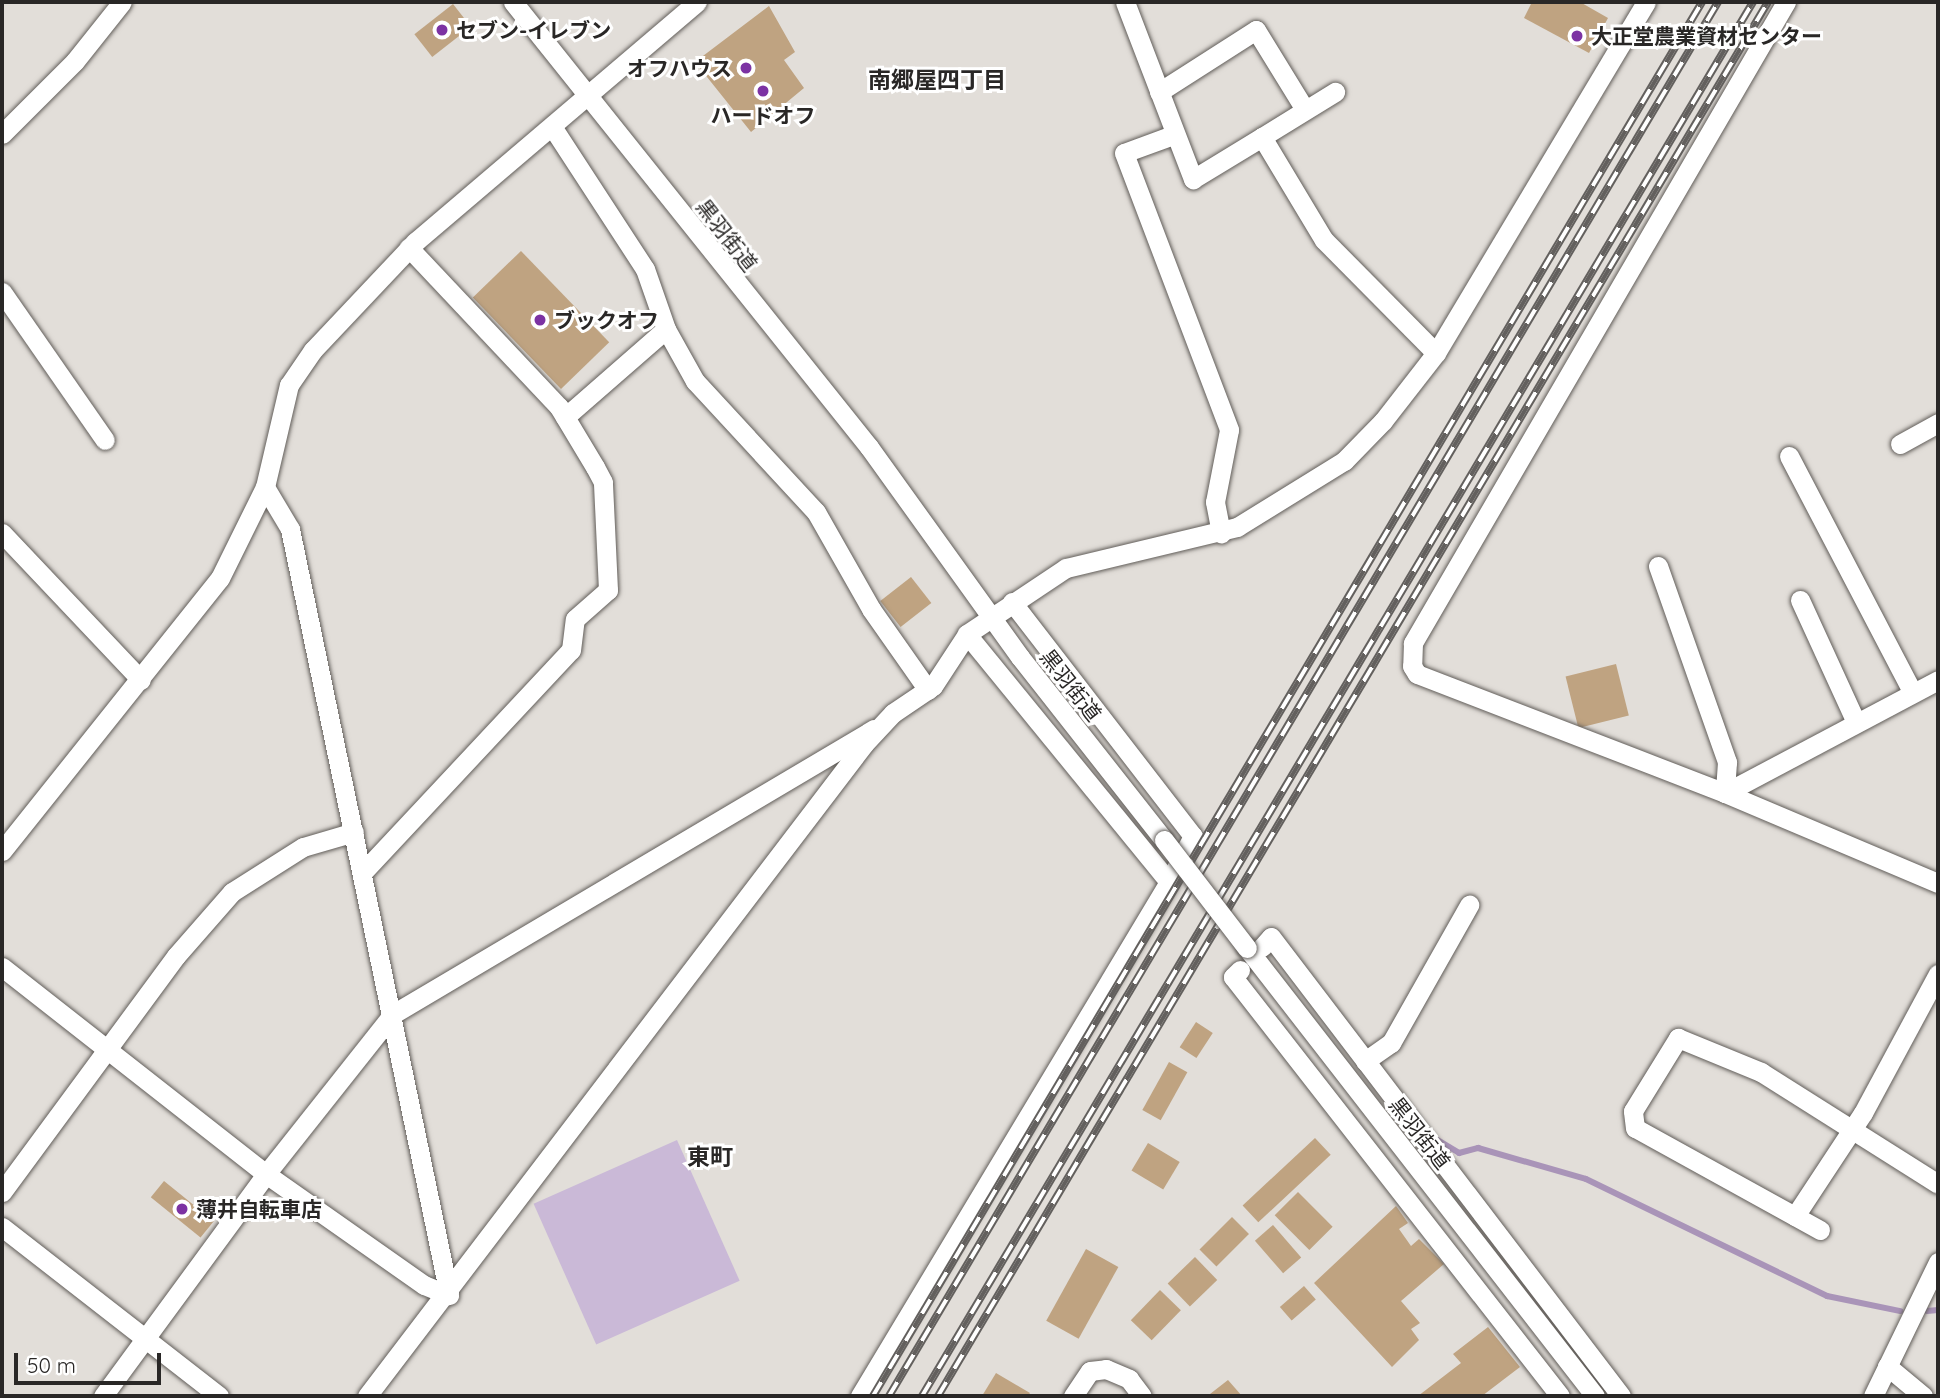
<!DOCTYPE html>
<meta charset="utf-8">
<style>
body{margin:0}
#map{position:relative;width:1940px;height:1398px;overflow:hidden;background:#e2ded9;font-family:Quicksand,"Noto Sans JP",sans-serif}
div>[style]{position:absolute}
.green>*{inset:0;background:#cab9d7;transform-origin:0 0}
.stream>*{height:6px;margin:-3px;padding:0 3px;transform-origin:3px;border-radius:3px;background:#a994b8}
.building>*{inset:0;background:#bfa381;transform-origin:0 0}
.roads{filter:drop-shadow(0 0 2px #615d59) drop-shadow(0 0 2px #615d59)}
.minor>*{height:19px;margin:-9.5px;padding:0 9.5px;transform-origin:9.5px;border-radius:9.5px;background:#fff}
.rail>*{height:8px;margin-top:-4px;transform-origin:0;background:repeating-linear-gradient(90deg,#fff 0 16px,#63605e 0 32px);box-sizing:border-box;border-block:2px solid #63605e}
.bridges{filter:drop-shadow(0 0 2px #615d59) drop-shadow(0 0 2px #615d59)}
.minor-bridge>*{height:19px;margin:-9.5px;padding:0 9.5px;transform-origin:9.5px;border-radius:9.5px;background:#fff}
.dots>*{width:19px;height:19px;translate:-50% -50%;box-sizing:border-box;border:4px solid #fff;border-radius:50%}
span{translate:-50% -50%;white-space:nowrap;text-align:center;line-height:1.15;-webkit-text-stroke:6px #fff;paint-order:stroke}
.poi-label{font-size:21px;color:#292726;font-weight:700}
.left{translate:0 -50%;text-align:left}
.right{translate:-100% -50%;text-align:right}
.street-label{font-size:21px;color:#292726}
.neighbourhood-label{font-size:23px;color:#292726;font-weight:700}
.frame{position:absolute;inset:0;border:4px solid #292726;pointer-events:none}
.scale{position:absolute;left:14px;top:1353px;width:147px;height:32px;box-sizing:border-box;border:4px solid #292726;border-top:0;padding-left:9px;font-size:21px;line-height:24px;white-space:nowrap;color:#292726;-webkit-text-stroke:5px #fff;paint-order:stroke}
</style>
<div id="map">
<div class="green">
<div style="left:677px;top:1140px;width:154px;height:157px;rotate:66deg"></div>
</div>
<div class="stream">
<div style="left:1431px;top:1136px;width:33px;rotate:31deg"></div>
<div style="left:1459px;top:1153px;width:20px;rotate:-15deg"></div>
<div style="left:1478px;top:1148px;width:112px;rotate:16deg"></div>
<div style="left:1586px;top:1179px;width:268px;rotate:25.9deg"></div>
<div style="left:1827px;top:1296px;width:75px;rotate:11.6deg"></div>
<div style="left:1927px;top:1311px;width:11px;rotate:-5deg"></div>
</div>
<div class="building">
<div style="clip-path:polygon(1532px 2px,1580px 2px,1608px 18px,1589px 53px,1524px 18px)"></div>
<div style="left:453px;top:4px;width:29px;height:49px;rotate:52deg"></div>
<div style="clip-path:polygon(769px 6px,795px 52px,784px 60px,804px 88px,751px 132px,695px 62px)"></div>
<div style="left:521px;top:251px;width:127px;height:67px;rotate:46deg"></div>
<div style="left:911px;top:577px;width:33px;height:39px;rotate:52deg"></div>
<div style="left:1616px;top:664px;width:53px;height:52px;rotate:76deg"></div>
<div style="left:1196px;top:1022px;width:20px;height:30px;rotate:33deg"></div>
<div style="left:1169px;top:1062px;width:21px;height:55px;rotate:29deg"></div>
<div style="left:1315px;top:1138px;width:23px;height:99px;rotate:47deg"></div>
<div style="left:1148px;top:1143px;width:37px;height:32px;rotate:31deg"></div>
<div style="left:164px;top:1181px;width:64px;height:21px;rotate:39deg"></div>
<div style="left:1298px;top:1192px;width:49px;height:33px;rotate:45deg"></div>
<div style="clip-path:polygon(1396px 1206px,1408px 1223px,1399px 1229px,1411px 1246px,1419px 1239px,1444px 1264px,1401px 1301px,1420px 1323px,1411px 1329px,1419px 1340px,1392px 1367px,1314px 1283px)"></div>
<div style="left:1232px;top:1217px;width:24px;height:46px;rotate:45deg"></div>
<div style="left:1273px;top:1225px;width:43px;height:24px;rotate:49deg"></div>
<div style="left:1086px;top:1249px;width:37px;height:82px;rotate:29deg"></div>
<div style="left:1195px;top:1257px;width:32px;height:38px;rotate:46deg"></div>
<div style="left:1304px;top:1286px;width:18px;height:32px;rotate:49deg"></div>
<div style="left:1160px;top:1290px;width:29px;height:42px;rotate:44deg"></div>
<div style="clip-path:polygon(1488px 1327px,1520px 1367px,1482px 1396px,1418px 1396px,1461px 1363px,1453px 1354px)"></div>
<div style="clip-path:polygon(996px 1373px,1030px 1393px,1028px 1396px,982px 1396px)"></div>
<div style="clip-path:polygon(1228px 1380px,1242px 1396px,1212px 1396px,1210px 1394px)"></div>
</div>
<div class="roads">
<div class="minor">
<div style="left:513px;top:2px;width:570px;rotate:51.34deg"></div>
<div style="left:869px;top:447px;width:259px;rotate:54.3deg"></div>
<div style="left:1020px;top:657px;width:233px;rotate:51.8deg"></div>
<div style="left:1125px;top:2px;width:190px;rotate:69deg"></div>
<div style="left:1193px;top:179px;width:81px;rotate:-31.3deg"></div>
<div style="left:1262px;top:137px;width:120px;rotate:59deg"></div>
<div style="left:1324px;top:240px;width:159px;rotate:45.3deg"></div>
<div style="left:1786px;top:2px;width:742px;rotate:120.2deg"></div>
<div style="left:1413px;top:643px;width:23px;rotate:92deg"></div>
<div style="left:1412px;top:666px;width:9px;rotate:58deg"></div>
<div style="left:1417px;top:674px;width:330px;rotate:21.1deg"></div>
<div style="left:1725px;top:793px;width:231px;rotate:22.9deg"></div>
<div style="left:1159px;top:92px;width:115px;rotate:-32.6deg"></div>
<div style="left:1256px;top:30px;width:92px;rotate:58.4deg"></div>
<div style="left:553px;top:128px;width:168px;rotate:56.9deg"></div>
<div style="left:645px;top:269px;width:64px;rotate:70.7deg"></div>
<div style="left:666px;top:329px;width:134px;rotate:138.9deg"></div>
<div style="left:2px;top:134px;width:103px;rotate:-45deg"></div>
<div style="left:75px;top:61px;width:75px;rotate:-51.5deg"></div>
<div style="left:1173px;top:135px;width:52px;rotate:159.8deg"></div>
<div style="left:1124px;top:153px;width:296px;rotate:69.2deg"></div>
<div style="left:1229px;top:430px;width:73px;rotate:101deg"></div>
<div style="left:1215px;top:502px;width:32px;rotate:79deg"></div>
<div style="left:1262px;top:137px;width:86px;rotate:-31.7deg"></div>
<div style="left:2px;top:292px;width:180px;rotate:55.2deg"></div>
<div style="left:666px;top:329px;width:60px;rotate:60.9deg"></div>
<div style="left:695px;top:381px;width:178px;rotate:47.3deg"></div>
<div style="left:816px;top:512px;width:112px;rotate:60.4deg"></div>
<div style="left:871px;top:609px;width:99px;rotate:54.9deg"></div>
<div style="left:1900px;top:444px;width:43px;rotate:-28.9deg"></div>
<div style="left:1789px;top:456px;width:265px;rotate:62.4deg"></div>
<div style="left:265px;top:487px;width:49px;rotate:59.2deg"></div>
<div style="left:290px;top:529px;width:782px;rotate:78.27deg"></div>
<div style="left:2px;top:533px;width:202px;rotate:46.6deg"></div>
<div style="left:1658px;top:566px;width:208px;rotate:70.6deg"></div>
<div style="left:1727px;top:762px;width:31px;rotate:94deg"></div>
<div style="left:1800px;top:600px;width:132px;rotate:65.4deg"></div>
<div style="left:1012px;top:602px;width:296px;rotate:52.3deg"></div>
<div style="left:1193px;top:836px;width:43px;rotate:117.8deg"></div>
<div style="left:1725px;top:793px;width:241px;rotate:-27.9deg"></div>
<div style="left:2px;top:851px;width:349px;rotate:-51.4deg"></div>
<div style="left:220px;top:578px;width:102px;rotate:-63.7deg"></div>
<div style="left:265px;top:487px;width:105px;rotate:-76.8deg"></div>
<div style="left:289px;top:385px;width:42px;rotate:-55.6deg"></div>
<div style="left:313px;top:350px;width:149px;rotate:-46.6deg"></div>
<div style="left:415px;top:242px;width:370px;rotate:-40.4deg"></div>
<div style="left:363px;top:872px;width:304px;rotate:-46.9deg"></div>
<div style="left:571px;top:650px;width:31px;rotate:-83deg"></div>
<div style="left:575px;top:619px;width:44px;rotate:-41.3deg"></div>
<div style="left:608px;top:590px;width:108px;rotate:-92.7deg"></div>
<div style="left:603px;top:482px;width:17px;rotate:-118deg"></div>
<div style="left:595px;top:467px;width:70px;rotate:-121deg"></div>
<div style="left:559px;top:407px;width:219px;rotate:-133.3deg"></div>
<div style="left:1262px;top:947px;width:13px;rotate:-48deg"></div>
<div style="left:1271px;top:937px;width:577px;rotate:52.67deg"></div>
<div style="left:1247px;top:948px;width:567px;rotate:52.16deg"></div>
<div style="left:2px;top:967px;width:335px;rotate:38.1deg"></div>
<div style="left:266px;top:1174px;width:193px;rotate:35.1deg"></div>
<div style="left:424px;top:1285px;width:27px;rotate:22deg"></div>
<div style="left:1240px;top:970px;width:10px;rotate:135deg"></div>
<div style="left:1233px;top:977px;width:531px;rotate:52.03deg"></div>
<div style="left:1365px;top:1061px;width:32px;rotate:-35deg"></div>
<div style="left:1391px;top:1043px;width:159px;rotate:-60.5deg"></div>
<div style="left:2px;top:1192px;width:293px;rotate:-53.6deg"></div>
<div style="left:176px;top:956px;width:85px;rotate:-48.8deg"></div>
<div style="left:232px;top:892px;width:84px;rotate:-32.4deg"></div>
<div style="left:303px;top:847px;width:53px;rotate:-16.4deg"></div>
<div style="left:1795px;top:1216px;width:123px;rotate:-56.6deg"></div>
<div style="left:1863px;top:1113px;width:158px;rotate:-61.7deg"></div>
<div style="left:2px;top:1227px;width:275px;rotate:37.9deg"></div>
<div style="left:1820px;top:1230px;width:211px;rotate:-151.1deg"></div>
<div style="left:1635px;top:1128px;width:17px;rotate:-97deg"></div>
<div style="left:1633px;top:1111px;width:86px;rotate:-58.3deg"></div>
<div style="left:1678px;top:1038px;width:90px;rotate:22.3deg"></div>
<div style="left:1761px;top:1072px;width:209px;rotate:32.3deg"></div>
<div style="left:1887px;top:1366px;width:47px;rotate:39.8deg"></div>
<div style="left:103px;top:1396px;width:275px;rotate:-53.7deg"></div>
<div style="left:266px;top:1174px;width:204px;rotate:-51.6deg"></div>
<div style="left:393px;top:1014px;width:559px;rotate:-30.65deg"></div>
<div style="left:367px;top:1396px;width:820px;rotate:-52.68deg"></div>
<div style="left:864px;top:744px;width:42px;rotate:-46.9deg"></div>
<div style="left:893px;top:713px;width:48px;rotate:-34deg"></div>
<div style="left:933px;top:686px;width:62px;rotate:-56.8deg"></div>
<div style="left:967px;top:634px;width:119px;rotate:-33.7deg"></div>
<div style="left:1066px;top:568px;width:176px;rotate:-13.5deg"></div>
<div style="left:1237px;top:527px;width:126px;rotate:-31.7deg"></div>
<div style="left:1344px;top:461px;width:56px;rotate:-45.7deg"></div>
<div style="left:1383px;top:421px;width:86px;rotate:-52.1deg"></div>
<div style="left:1436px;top:353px;width:409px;rotate:-59.1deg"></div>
<div style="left:860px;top:1396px;width:600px;rotate:-58.99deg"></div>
<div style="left:1169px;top:882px;width:320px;rotate:-129.2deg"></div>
<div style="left:1073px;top:1396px;width:30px;rotate:-56deg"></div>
<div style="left:1090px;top:1371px;width:16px;rotate:-7deg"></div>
<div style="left:1106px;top:1369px;width:25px;rotate:23deg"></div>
<div style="left:1129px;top:1379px;width:21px;rotate:53deg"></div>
<div style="left:1873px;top:1396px;width:149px;rotate:-64.1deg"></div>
</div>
</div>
<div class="rail">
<div style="left:873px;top:1396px;width:1622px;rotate:-59.26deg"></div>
<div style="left:889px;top:1396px;width:1622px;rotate:-59.26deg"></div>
<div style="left:922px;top:1396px;width:1623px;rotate:-59.2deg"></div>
<div style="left:938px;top:1396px;width:1622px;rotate:-59.23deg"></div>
</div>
<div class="bridges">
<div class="minor-bridge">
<div style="left:1164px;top:840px;width:136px;rotate:52.5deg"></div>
</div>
</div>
<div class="dots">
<div style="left:442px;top:30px;background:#7c32a3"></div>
<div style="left:1577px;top:36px;background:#7c32a3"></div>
<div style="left:746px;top:68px;background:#7c32a3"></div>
<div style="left:763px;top:91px;background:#7c32a3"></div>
<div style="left:540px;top:320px;background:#7c32a3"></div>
<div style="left:182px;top:1209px;background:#7c32a3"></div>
</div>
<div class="poi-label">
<span class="left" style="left:456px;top:30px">セブン-イレブン</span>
<span class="left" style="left:1591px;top:36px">大正堂農業資材センター</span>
<span class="right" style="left:732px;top:68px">オフハウス</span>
<span style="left:763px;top:115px">ハードオフ</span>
<span class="left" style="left:554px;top:320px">ブックオフ</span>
<span class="left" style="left:196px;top:1209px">薄井自転車店</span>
</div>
<div class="street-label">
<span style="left:727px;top:235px;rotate:52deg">黒羽街道</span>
<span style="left:1071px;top:685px;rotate:52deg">黒羽街道</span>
<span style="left:1420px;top:1133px;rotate:52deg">黒羽街道</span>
</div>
<div class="neighbourhood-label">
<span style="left:937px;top:80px">南郷屋四丁目</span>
<span style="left:710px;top:1157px">東町</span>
</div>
<div class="frame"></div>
<div class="scale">50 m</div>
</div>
